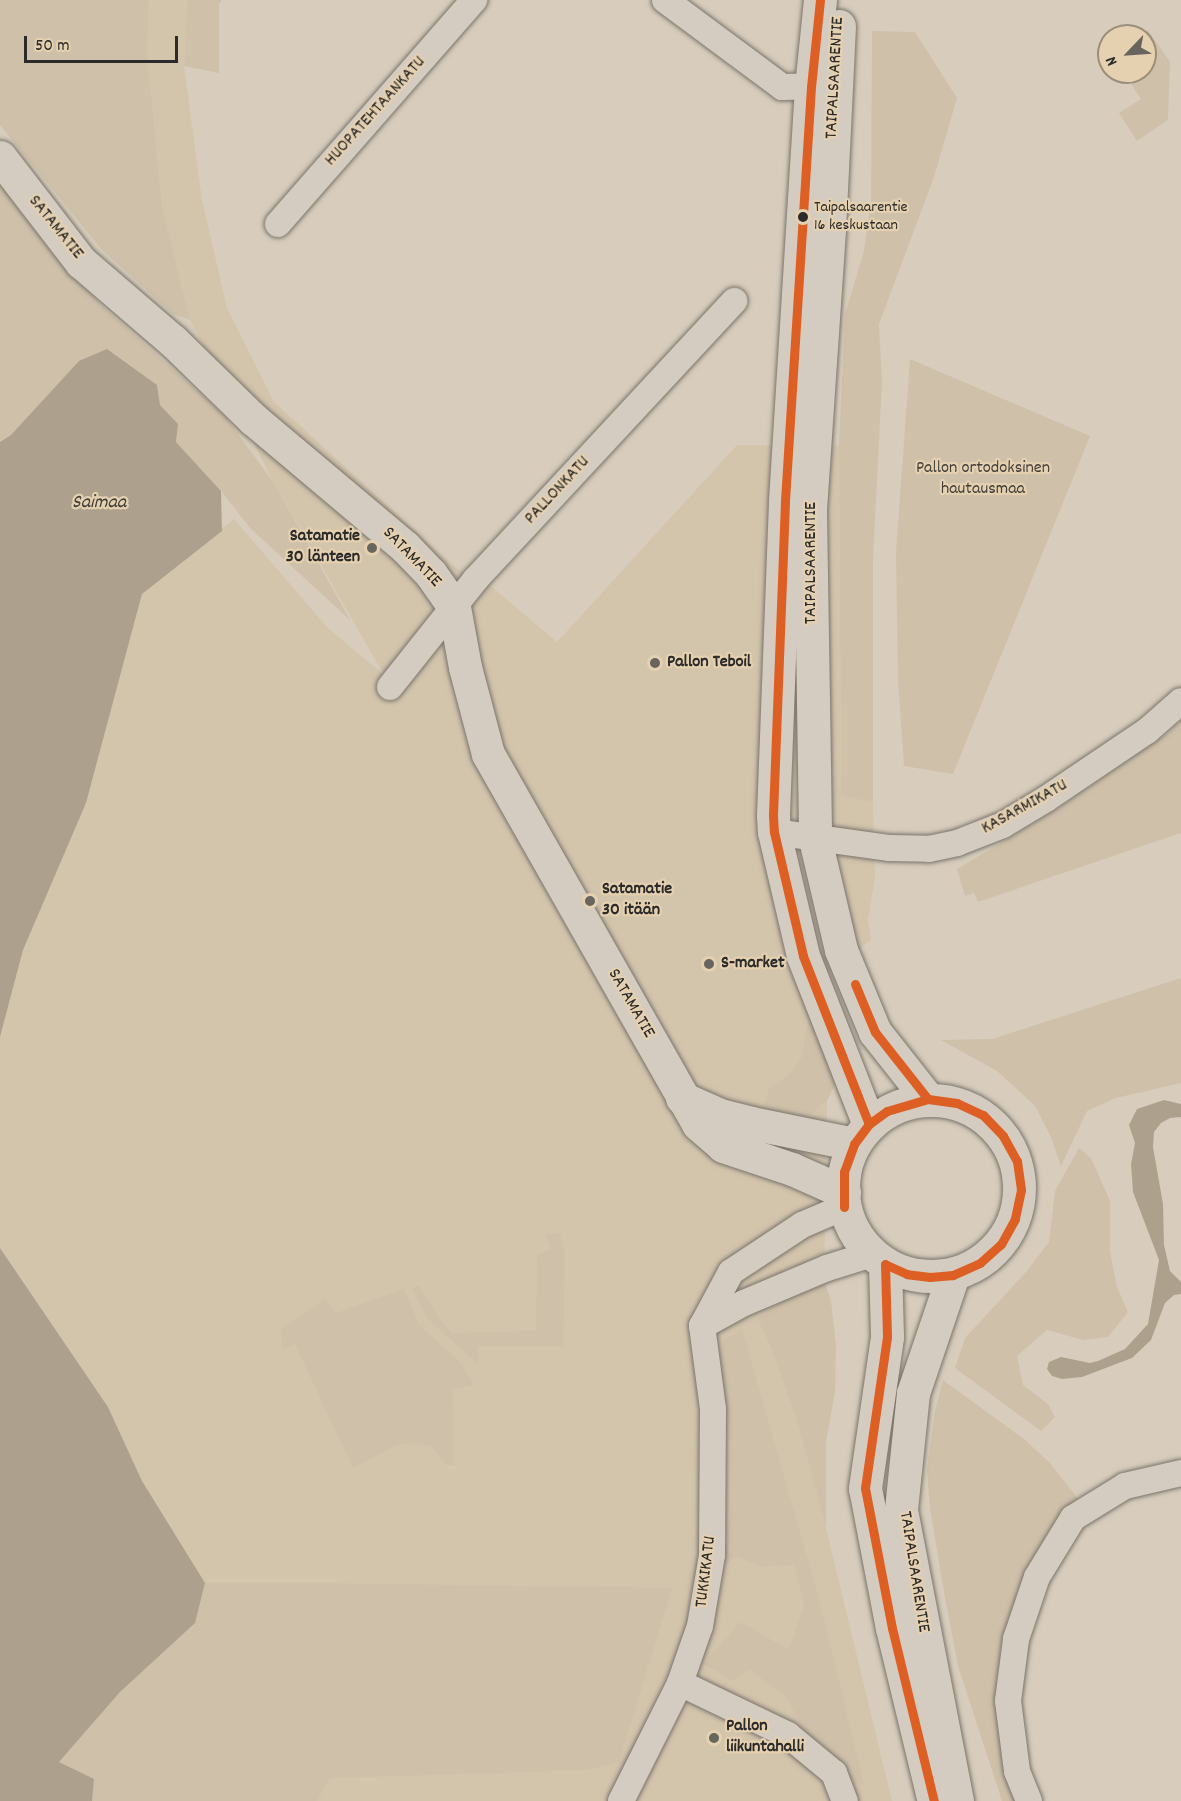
<!DOCTYPE html>
<meta charset="utf-8">
<style>
body{margin:0}
#map{position:relative;width:1181px;height:1801px;overflow:hidden;background:#d8cdbc;font-family:Dekko,sans-serif}
div>[style]{position:absolute}
.built>*{inset:0;background:#d3c4ac}
.green>*{inset:0;background:#cfc0a9}
.water>*{inset:0;background:#ada18e}
.roads{filter:drop-shadow(0 0 2px #79746c) drop-shadow(0 0 2px #79746c)}
.street>*{height:26px;margin:-13px;padding:0 13px;transform-origin:13px;border-radius:13px;background:#d4ccc0}
.secondary>*{height:33px;margin:-16.5px;padding:0 16.5px;transform-origin:16.5px;border-radius:16.5px;background:#d4ccc0}
.secondary>.ring{margin:-16.5px;padding:0;box-sizing:content-box;background:none;border:33px solid #d4ccc0;border-radius:50%}
.bus-1>*{height:9px;margin:-4.5px;padding:0 4.5px;transform-origin:4.5px;border-radius:4.5px;background:#de5f23}
.dots>*{width:16px;height:16px;translate:-50% -50%;box-sizing:border-box;border:3px solid #e5d0af;border-radius:50%}
span{translate:-50% -50%;white-space:nowrap;text-align:center;line-height:1.15;-webkit-text-stroke:4.5px #e5d0af;paint-order:stroke}
.bus-label{font-size:16px;color:#2b2b2b}
.left{translate:0 -50%;text-align:left}
.street-label{font-size:18px;color:#2b2b2b}
.park-label{font-size:18px;color:#42403c}
.poi-label{font-size:18px;color:#2b2b2b;font-weight:700}
.right{translate:-100% -50%;text-align:right}
.water-label{font-size:20px;color:#413f3b;font-style:italic}
.north{position:absolute;left:1097px;top:24px;width:60px;height:60px;box-sizing:border-box;background:#e5d0af;border:2px solid #9b8e7a;border-radius:50%;rotate:245deg;font-size:16px;font-weight:700;line-height:24px;text-align:center;color:#2b2b2b}
.north::after{content:'';display:block;margin:auto;width:21px;height:27px;background:#68645e;clip-path:polygon(50% 0,100% 100%,50% 72%,0 100%)}
.scale{position:absolute;left:24px;top:36px;width:154px;height:27px;box-sizing:border-box;border:3px solid #2b2b2b;border-top:0;padding-left:8px;font-size:18px;line-height:21px;white-space:nowrap;color:#2b2b2b;-webkit-text-stroke:4px #e5d0af;paint-order:stroke}
</style>
<div id="map">
<div class="built">
<div style="clip-path:polygon(149px 0,187px 0,184px 66px,202px 200px,227px 308px,274px 402px,457px 569px,492px 587px,557px 642px,737px 445px,839px 446px,841px 796px,873px 802px,875px 877px,868px 920px,871px 940px,806px 990px,809px 1015px,801px 1058px,788px 1075px,769px 1089px,811px 1115px,827px 1101px,824px 1280px,757px 1318px,771px 1348px,796px 1418px,826px 1528px,892px 1801px,92px 1801px,93px 1779px,59px 1763px,142px 1481px,108px 1407px,0 1248px,0 1037px,23px 950px,86px 803px,142px 594px,234px 519px,328px 628px,384px 675px,274px 483px,190px 320px,162px 205px,147px 50px)"></div>
</div>
<div class="green">
<div style="clip-path:polygon(0 0,149px 0,147px 50px,162px 205px,190px 320px,173px 314px,102px 250px,0 125px)"></div>
<div style="clip-path:polygon(187px 0,222px 0,219px 4px,219px 73px,184px 66px)"></div>
<div style="clip-path:polygon(1148px 30px,1170px 62px,1168px 120px,1137px 141px,1119px 113px,1141px 99px,1123px 72px,1145px 72px,1145px 36px,1141px 36px)"></div>
<div style="clip-path:polygon(872px 31px,915px 32px,957px 98px,934px 177px,879px 324px,882px 382px,873px 558px,873px 802px,841px 796px,839px 446px,845px 314px,864px 251px,871px 201px)"></div>
<div style="clip-path:polygon(0 179px,64px 263px,102px 306px,224px 415px,274px 483px,350px 620px,250px 528px,221px 491px,176px 442px,178px 424px,160px 405px,157px 385px,11px 435px,0 442px)"></div>
<div style="clip-path:polygon(910px 359px,1090px 436px,953px 774px,904px 766px,898px 681px,896px 552px)"></div>
<div style="clip-path:polygon(1181px 720px,1181px 833px,978px 902px,974px 893px,965px 896px,957px 869px,1057px 809px,1168px 733px)"></div>
<div style="clip-path:polygon(1181px 978px,1181px 1083px,1116px 1098px,1087px 1111px,1061px 1166px,1051px 1137px,1035px 1106px,997px 1071px,941px 1040px,992px 1039px)"></div>
<div style="clip-path:polygon(809px 1015px,836px 1082px,827px 1101px,811px 1115px,793px 1120px,761px 1113px,769px 1089px,788px 1075px,801px 1058px)"></div>
<div style="clip-path:polygon(1079px 1148px,1091px 1158px,1110px 1201px,1110px 1251px,1117px 1287px,1128px 1312px,1108px 1337px,1083px 1340px,1047px 1330px,1017px 1356px,1023px 1385px,1048px 1404px,1055px 1417px,1041px 1431px,955px 1368px,965px 1338px,1026px 1272px,1049px 1242px,1055px 1191px)"></div>
<div style="clip-path:polygon(560px 1233px,565px 1254px,563px 1347px,478px 1346px,478px 1364px,427px 1318px,412px 1288px,419px 1286px,439px 1318px,452px 1333px,536px 1331px,537px 1254px,551px 1250px,546px 1235px)"></div>
<div style="clip-path:polygon(824px 1280px,831px 1301px,836px 1345px,835px 1392px,826px 1442px,826px 1528px,796px 1418px,771px 1348px,757px 1318px,799px 1291px)"></div>
<div style="clip-path:polygon(404px 1289px,420px 1326px,459px 1361px,473px 1382px,473px 1386px,453px 1389px,454px 1465px,447px 1465px,432px 1447px,414px 1443px,396px 1445px,353px 1468px,295px 1344px,283px 1350px,280px 1330px,325px 1299px,336px 1313px)"></div>
<div style="clip-path:polygon(742px 1329px,821px 1606px,864px 1785px,853px 1784px,804px 1732px,787px 1698px,749px 1669px,733px 1681px,704px 1664px,740px 1622px,789px 1650px,804px 1605px,794px 1564px,762px 1567px,737px 1556px,724px 1566px,732px 1500px,730px 1436px,720px 1354px,725px 1340px)"></div>
<div style="clip-path:polygon(943px 1380px,1024px 1439px,1049px 1462px,1083px 1505px,1011px 1639px,1023px 1801px,1002px 1801px,958px 1666px,943px 1587px,930px 1509px,927px 1469px,935px 1411px)"></div>
<div style="clip-path:polygon(205px 1583px,312px 1583px,672px 1588px,619px 1762px,587px 1770px,330px 1778px,317px 1801px,92px 1801px,93px 1779px,59px 1763px,120px 1692px,195px 1623px)"></div>
</div>
<div class="water">
<div style="clip-path:polygon(107px 349px,157px 385px,160px 405px,178px 424px,176px 442px,221px 491px,222px 531px,142px 594px,86px 803px,23px 950px,0 1037px,0 442px,11px 435px,79px 361px)"></div>
<div style="clip-path:polygon(1164px 1100px,1181px 1104px,1181px 1117px,1170px 1118px,1161px 1123px,1154px 1132px,1153px 1147px,1163px 1204px,1164px 1245px,1170px 1271px,1181px 1282px,1181px 1294px,1174px 1295px,1165px 1303px,1151px 1340px,1132px 1358px,1082px 1377px,1062px 1379px,1052px 1376px,1047px 1369px,1049px 1362px,1061px 1357px,1090px 1363px,1098px 1361px,1125px 1349px,1148px 1324px,1159px 1260px,1133px 1192px,1131px 1164px,1135px 1143px,1129px 1125px,1137px 1109px)"></div>
<div style="clip-path:polygon(0 1248px,108px 1407px,142px 1481px,205px 1583px,195px 1623px,120px 1692px,59px 1762px,94px 1779px,92px 1801px,0 1801px)"></div>
</div>
<div class="roads">
<div class="street">
<div style="left:665px;top:0;width:146px;rotate:36.6deg"></div>
<div style="left:782px;top:87px;width:46px;rotate:-1.2deg"></div>
<div style="left:278px;top:224px;width:298px;rotate:-48.8deg"></div>
<div style="left:390px;top:687px;width:137px;rotate:-51.5deg"></div>
<div style="left:475px;top:580px;width:381px;rotate:-47.1deg"></div>
<div style="left:774px;top:832px;width:117px;rotate:7.9deg"></div>
<div style="left:890px;top:848px;width:39px;rotate:1deg"></div>
<div style="left:929px;top:849px;width:29px;rotate:-12deg"></div>
<div style="left:957px;top:843px;width:49px;rotate:-21.4deg"></div>
<div style="left:1003px;top:825px;width:50px;rotate:-31.2deg"></div>
<div style="left:1046px;top:799px;width:122px;rotate:-34deg"></div>
<div style="left:1147px;top:731px;width:45px;rotate:-41.4deg"></div>
<div style="left:702px;top:1326px;width:48px;rotate:-28.7deg"></div>
<div style="left:744px;top:1303px;width:90px;rotate:-22.9deg"></div>
<div style="left:827px;top:1268px;width:47px;rotate:-17.3deg"></div>
<div style="left:680px;top:1683px;width:120px;rotate:25.7deg"></div>
<div style="left:788px;top:1735px;width:60px;rotate:39.6deg"></div>
<div style="left:834px;top:1773px;width:30px;rotate:69deg"></div>
<div style="left:621px;top:1801px;width:132px;rotate:-63.4deg"></div>
<div style="left:680px;top:1683px;width:60px;rotate:-70.7deg"></div>
<div style="left:700px;top:1626px;width:72px;rotate:-80.4deg"></div>
<div style="left:712px;top:1555px;width:146px;rotate:-89.6deg"></div>
<div style="left:713px;top:1409px;width:84px;rotate:-97.5deg"></div>
<div style="left:702px;top:1326px;width:61px;rotate:-61.8deg"></div>
<div style="left:731px;top:1272px;width:85px;rotate:-33.5deg"></div>
<div style="left:802px;top:1225px;width:46px;rotate:-23.2deg"></div>
<div style="left:1029px;top:1801px;width:32px;rotate:-112deg"></div>
<div style="left:1017px;top:1771px;width:71px;rotate:-97.3deg"></div>
<div style="left:1008px;top:1701px;width:63px;rotate:-82.6deg"></div>
<div style="left:1016px;top:1639px;width:65px;rotate:-71.3deg"></div>
<div style="left:1037px;top:1577px;width:69px;rotate:-58.6deg"></div>
<div style="left:1073px;top:1518px;width:61px;rotate:-31.6deg"></div>
<div style="left:1125px;top:1486px;width:57px;rotate:-13.1deg"></div>
</div>
<div class="secondary">
<div style="left:820px;top:0;width:87px;rotate:95.9deg"></div>
<div style="left:811px;top:87px;width:416px;rotate:93.6deg"></div>
<div style="left:785px;top:502px;width:313px;rotate:92.2deg"></div>
<div style="left:773px;top:815px;width:17px;rotate:87deg"></div>
<div style="left:774px;top:832px;width:127px;rotate:76.8deg"></div>
<div style="left:803px;top:956px;width:180px;rotate:68.6deg"></div>
<div style="left:839px;top:26px;width:204px;rotate:92.8deg"></div>
<div style="left:829px;top:230px;width:282px;rotate:93.9deg"></div>
<div style="left:810px;top:511px;width:328px;rotate:89.1deg"></div>
<div style="left:815px;top:839px;width:114px;rotate:76.8deg"></div>
<div style="left:841px;top:950px;width:89px;rotate:67.5deg"></div>
<div style="left:875px;top:1032px;width:85px;rotate:51.7deg"></div>
<div style="left:0;top:157px;width:133px;rotate:52.4deg"></div>
<div style="left:81px;top:262px;width:121px;rotate:40.7deg"></div>
<div style="left:173px;top:341px;width:112px;rotate:44.3deg"></div>
<div style="left:253px;top:419px;width:199px;rotate:40.1deg"></div>
<div style="left:405px;top:547px;width:37px;rotate:46deg"></div>
<div style="left:431px;top:574px;width:40px;rotate:55.1deg"></div>
<div style="left:454px;top:607px;width:61px;rotate:79.6deg"></div>
<div style="left:465px;top:667px;width:90px;rotate:75.2deg"></div>
<div style="left:488px;top:754px;width:425px;rotate:60.4deg"></div>
<div style="left:698px;top:1124px;width:33px;rotate:41deg"></div>
<div style="left:723px;top:1146px;width:73px;rotate:18.4deg"></div>
<div style="left:792px;top:1169px;width:57px;rotate:23.9deg"></div>
<div style="left:682px;top:1098px;width:42px;rotate:24.1deg"></div>
<div style="left:720px;top:1115px;width:32px;rotate:14deg"></div>
<div style="left:751px;top:1123px;width:105px;rotate:11.5deg"></div>
<div class="ring" style="left:843px;top:1100px;width:143px;height:143px"></div>
<div style="left:885px;top:1264px;width:73px;rotate:88.4deg"></div>
<div style="left:887px;top:1337px;width:153px;rotate:98.3deg"></div>
<div style="left:865px;top:1488px;width:143px;rotate:79.1deg"></div>
<div style="left:892px;top:1628px;width:178px;rotate:76.4deg"></div>
<div style="left:953px;top:1275px;width:125px;rotate:108.7deg"></div>
<div style="left:913px;top:1393px;width:118px;rotate:95.9deg"></div>
<div style="left:901px;top:1510px;width:296px;rotate:79.1deg"></div>
</div>
</div>
<div class="bus-1">
<div style="left:820px;top:0;width:87px;rotate:95.9deg"></div>
<div style="left:811px;top:87px;width:416px;rotate:93.6deg"></div>
<div style="left:785px;top:502px;width:313px;rotate:92.2deg"></div>
<div style="left:773px;top:815px;width:17px;rotate:87deg"></div>
<div style="left:774px;top:832px;width:127px;rotate:76.8deg"></div>
<div style="left:803px;top:956px;width:180px;rotate:68.6deg"></div>
<div style="left:855px;top:984px;width:52px;rotate:67.4deg"></div>
<div style="left:875px;top:1032px;width:85px;rotate:51.7deg"></div>
<div style="left:844px;top:1207px;width:35px;rotate:-90deg"></div>
<div style="left:844px;top:1172px;width:30px;rotate:-70deg"></div>
<div style="left:854px;top:1144px;width:25px;rotate:-53deg"></div>
<div style="left:869px;top:1124px;width:22px;rotate:-36deg"></div>
<div style="left:887px;top:1111px;width:43px;rotate:-16.3deg"></div>
<div style="left:928px;top:1099px;width:29px;rotate:8deg"></div>
<div style="left:957px;top:1103px;width:29px;rotate:25deg"></div>
<div style="left:983px;top:1115px;width:29px;rotate:46deg"></div>
<div style="left:1003px;top:1136px;width:29px;rotate:61deg"></div>
<div style="left:1017px;top:1161px;width:29px;rotate:82deg"></div>
<div style="left:1021px;top:1190px;width:30px;rotate:102deg"></div>
<div style="left:1015px;top:1219px;width:29px;rotate:119deg"></div>
<div style="left:1001px;top:1244px;width:28px;rotate:138deg"></div>
<div style="left:980px;top:1263px;width:30px;rotate:156deg"></div>
<div style="left:953px;top:1275px;width:23px;rotate:175deg"></div>
<div style="left:930px;top:1277px;width:23px;rotate:-173deg"></div>
<div style="left:907px;top:1274px;width:24px;rotate:-156deg"></div>
<div style="left:885px;top:1264px;width:73px;rotate:88.4deg"></div>
<div style="left:887px;top:1337px;width:153px;rotate:98.3deg"></div>
<div style="left:865px;top:1488px;width:143px;rotate:79.1deg"></div>
<div style="left:892px;top:1628px;width:178px;rotate:76.4deg"></div>
</div>
<div class="dots">
<div style="left:803px;top:217px;background:#2b2b2b"></div>
<div style="left:372px;top:548px;background:#68645e"></div>
<div style="left:655px;top:663px;background:#68645e"></div>
<div style="left:590px;top:901px;background:#68645e"></div>
<div style="left:709px;top:964px;background:#68645e"></div>
<div style="left:714px;top:1738px;background:#68645e"></div>
</div>
<div class="bus-label">
<span class="left" style="left:814px;top:217px">Taipalsaarentie<br>16 keskustaan</span>
</div>
<div class="street-label">
<span style="left:836px;top:78px;rotate:-87deg">TAIPALSAARENTIE</span>
<span style="left:376px;top:112px;rotate:-48deg">HUOPATEHTAANKATU</span>
<span style="left:55px;top:228px;rotate:51deg">SATAMATIE</span>
<span style="left:558px;top:491px;rotate:-47deg">PALLONKATU</span>
<span style="left:411px;top:558px;rotate:46deg">SATAMATIE</span>
<span style="left:812px;top:563px;rotate:-90deg">TAIPALSAARENTIE</span>
<span style="left:1025px;top:808px;rotate:-29deg">KASARMIKATU</span>
<span style="left:630px;top:1004px;rotate:60deg">SATAMATIE</span>
<span style="left:707px;top:1572px;rotate:-83deg">TUKKIKATU</span>
<span style="left:913px;top:1572px;rotate:81deg">TAIPALSAARENTIE</span>
</div>
<div class="park-label">
<span style="left:983px;top:480px">Pallon ortodoksinen<br>hautausmaa</span>
</div>
<div class="poi-label">
<span class="right" style="left:360px;top:548px">Satamatie<br>30 länteen</span>
<span class="left" style="left:667px;top:663px">Pallon Teboil</span>
<span class="left" style="left:602px;top:901px">Satamatie<br>30 itään</span>
<span class="left" style="left:721px;top:964px">S-market</span>
<span class="left" style="left:726px;top:1738px">Pallon<br>liikuntahalli</span>
</div>
<div class="water-label">
<span style="left:99px;top:503px">Saimaa</span>
</div>
<div class="north">N</div>
<div class="scale">50 m</div>
</div>
